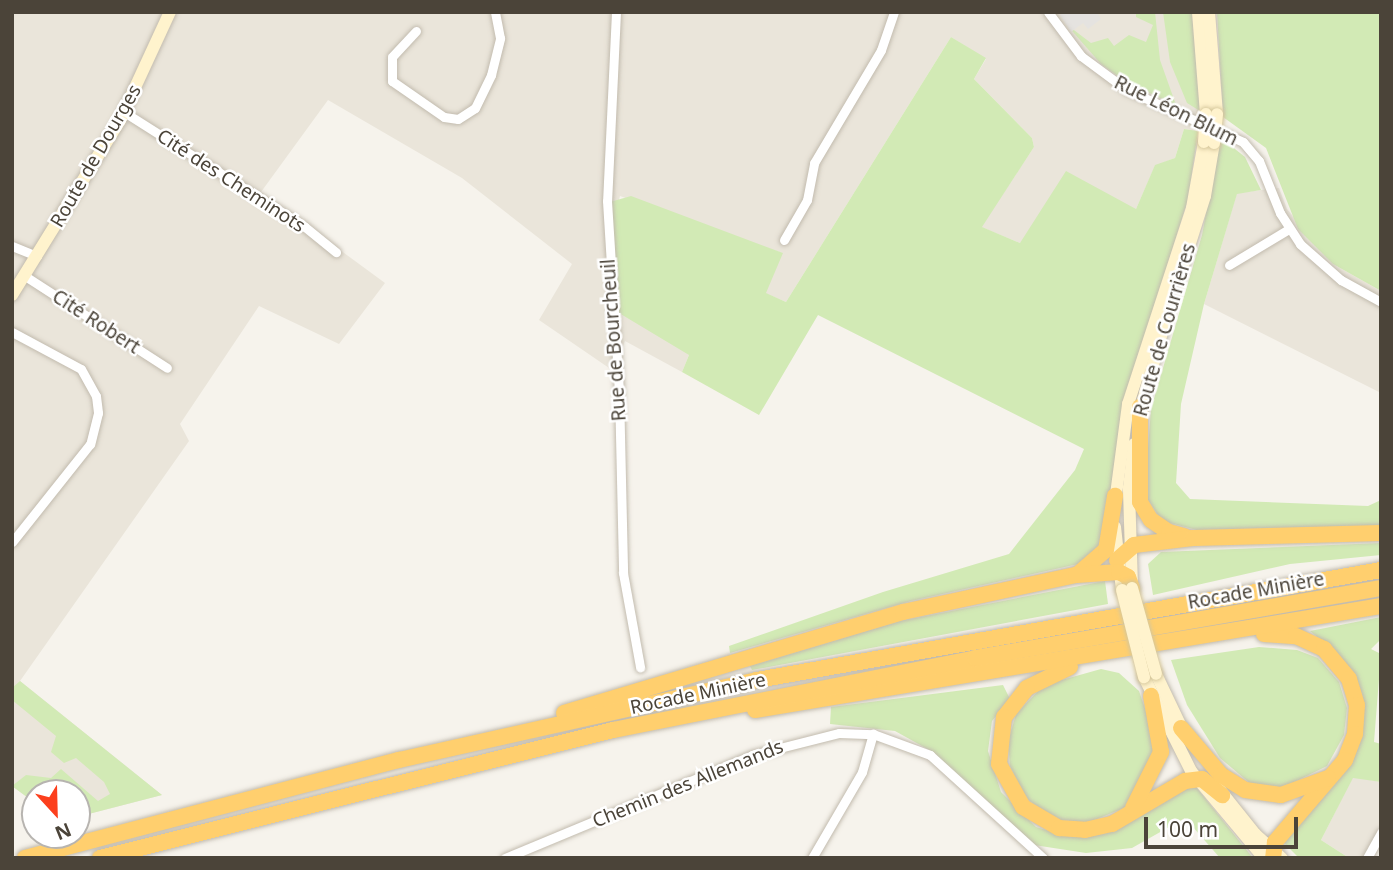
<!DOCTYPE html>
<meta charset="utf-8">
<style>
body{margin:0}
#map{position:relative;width:1393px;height:870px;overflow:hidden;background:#f6f3ec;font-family:"Noto Sans",sans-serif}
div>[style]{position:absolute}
.residential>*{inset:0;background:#eae5da}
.green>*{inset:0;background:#d2eab5}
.parking>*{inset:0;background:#e5e3e0}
.roads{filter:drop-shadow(0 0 2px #c2bbae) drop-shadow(0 0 2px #c2bbae)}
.street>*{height:9px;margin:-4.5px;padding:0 4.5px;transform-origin:4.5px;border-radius:4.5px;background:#fff}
.secondary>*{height:12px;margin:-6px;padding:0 6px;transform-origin:6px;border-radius:6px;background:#fff3cd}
.highway>*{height:16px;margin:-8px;padding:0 8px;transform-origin:8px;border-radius:8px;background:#ffcf6e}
.bridges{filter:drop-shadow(0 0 2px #d6c79b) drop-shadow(0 0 2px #d6c79b)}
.secondary-bridge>*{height:12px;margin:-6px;padding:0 6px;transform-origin:6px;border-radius:6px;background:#fff3cd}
span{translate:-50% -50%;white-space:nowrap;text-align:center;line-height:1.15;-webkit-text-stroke:5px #fff;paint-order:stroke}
.street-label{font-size:19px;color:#4b4439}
.frame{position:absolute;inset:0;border:14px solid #4b4439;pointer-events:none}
.north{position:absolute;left:21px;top:779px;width:70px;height:70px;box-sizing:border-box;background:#fff;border:2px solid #b7b4b0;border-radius:50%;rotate:158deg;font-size:19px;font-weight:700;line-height:28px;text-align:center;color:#4b4439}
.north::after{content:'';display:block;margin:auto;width:24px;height:32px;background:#fc3f1d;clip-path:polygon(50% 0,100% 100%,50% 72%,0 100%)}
.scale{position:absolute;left:1144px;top:817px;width:154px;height:32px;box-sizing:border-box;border:4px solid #4b4439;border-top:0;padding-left:9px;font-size:21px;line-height:24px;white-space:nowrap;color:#4b4439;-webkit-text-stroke:5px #fff;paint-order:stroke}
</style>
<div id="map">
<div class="residential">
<div style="clip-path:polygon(12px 12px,1192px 12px,1199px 115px,1198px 131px,1184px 129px,1175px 158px,1155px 166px,1136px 209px,1020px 243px,981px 227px,1034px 147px,1032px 138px,974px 79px,986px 59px,951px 37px,786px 302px,765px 293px,782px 253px,620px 196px,618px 203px,611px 202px,689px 355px,682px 372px,625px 341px,612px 370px,539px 320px,572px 264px,462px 178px,328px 100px,261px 192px,385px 283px,339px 344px,259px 306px,180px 424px,189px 441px,20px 681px,162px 795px,77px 817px,77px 793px,35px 793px,35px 803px,12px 786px)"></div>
<div style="clip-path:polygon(1279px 188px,1287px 209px,1333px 264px,1381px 291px,1381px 393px,1204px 304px,1237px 193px)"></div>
<div style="clip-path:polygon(1353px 777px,1381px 782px,1381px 833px,1367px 858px,1349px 858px,1321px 840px)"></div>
</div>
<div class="green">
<div style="clip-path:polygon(1136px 12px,1155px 12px,1160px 60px,1176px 105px,1129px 84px,1101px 64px,1066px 24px,1091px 43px,1108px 38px,1114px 46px,1129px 35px,1146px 42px,1153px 25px,1136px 17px)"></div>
<div style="clip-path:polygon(1163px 12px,1192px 12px,1200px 111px,1187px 103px,1170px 62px)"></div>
<div style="clip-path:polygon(1217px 12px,1381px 12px,1381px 291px,1333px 264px,1298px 229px,1266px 148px,1223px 117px)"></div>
<div style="clip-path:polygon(951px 37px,986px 58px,974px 79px,1032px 138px,1034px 147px,982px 227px,1020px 243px,1066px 171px,1136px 209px,1155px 165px,1175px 158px,1184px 129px,1198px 131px,1188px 199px,1122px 411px,1105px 538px,1094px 555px,1078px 564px,911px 601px,730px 653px,729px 646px,883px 592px,1009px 554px,1075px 470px,1084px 449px,818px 315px,759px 415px,682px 372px,689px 355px,619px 313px,610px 202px,631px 196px,783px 253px,766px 293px,786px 302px)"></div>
<div style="clip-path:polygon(1220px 137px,1245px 157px,1261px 190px,1237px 194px,1204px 304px,1181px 404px,1176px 483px,1190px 499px,1368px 506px,1381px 500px,1381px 526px,1197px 530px,1162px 521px,1148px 500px,1145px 487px,1151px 409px,1202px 235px)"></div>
<div style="clip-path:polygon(1381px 543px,1381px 555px,1290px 564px,1153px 595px,1148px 564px,1161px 552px)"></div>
<div style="clip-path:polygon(1105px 581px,1108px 604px,752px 670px,750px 666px,900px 621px)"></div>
<div style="clip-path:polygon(1381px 617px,1381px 639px,1371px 649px,1381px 654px,1374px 742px,1381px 744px,1381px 782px,1353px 778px,1321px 840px,1349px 858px,1299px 858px,1283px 842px,1363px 721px,1325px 643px,1310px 631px)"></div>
<div style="clip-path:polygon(1259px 647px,1297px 650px,1318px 658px,1339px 682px,1347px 708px,1344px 735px,1327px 766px,1280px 789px,1251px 784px,1220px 758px,1187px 705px,1171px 660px)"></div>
<div style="clip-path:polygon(1101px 669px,1119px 673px,1139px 691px,1155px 738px,1153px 760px,1142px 787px,1124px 808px,1087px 823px,1053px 819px,1025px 797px,1010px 766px,1008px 742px,1016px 714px,1044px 685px)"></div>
<div style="clip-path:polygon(20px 681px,162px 795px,77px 817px,77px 793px,35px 793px,35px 803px,12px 786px,26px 775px,51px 778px,61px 769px,98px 801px,110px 794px,104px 782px,76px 758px,64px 763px,51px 752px,56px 736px,12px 700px,12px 688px)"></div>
<div style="clip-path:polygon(1003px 685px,1010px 699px,992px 721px,988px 751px,1001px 792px,1036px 827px,1070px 837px,1103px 834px,1134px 820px,1184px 786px,1196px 787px,1253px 858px,1220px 858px,1185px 818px,1132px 848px,1086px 853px,1034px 845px,931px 751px,895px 731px,830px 724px,831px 707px)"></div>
</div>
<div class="parking">
<div style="clip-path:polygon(1064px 12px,1102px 12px,1098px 14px,1101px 19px,1088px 29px,1083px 23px,1071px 32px,1060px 15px)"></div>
</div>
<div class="roads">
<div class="street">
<div style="left:616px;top:12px;width:189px;rotate:92.7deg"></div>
<div style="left:607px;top:201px;width:190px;rotate:86.4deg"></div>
<div style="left:619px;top:391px;width:182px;rotate:88.7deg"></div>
<div style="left:623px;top:573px;width:96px;rotate:79.7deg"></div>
<div style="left:1048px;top:12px;width:55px;rotate:53.1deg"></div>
<div style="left:1081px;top:56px;width:57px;rotate:36.5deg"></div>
<div style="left:1127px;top:90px;width:127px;rotate:24.1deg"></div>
<div style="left:1243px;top:142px;width:25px;rotate:50deg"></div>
<div style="left:1259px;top:161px;width:56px;rotate:68deg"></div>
<div style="left:1280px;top:213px;width:37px;rotate:57deg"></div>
<div style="left:1300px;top:244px;width:55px;rotate:41.3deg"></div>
<div style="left:1341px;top:280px;width:46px;rotate:28.8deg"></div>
<div style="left:416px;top:31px;width:35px;rotate:133deg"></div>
<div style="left:392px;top:57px;width:24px;rotate:90deg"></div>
<div style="left:392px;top:81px;width:63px;rotate:34.7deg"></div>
<div style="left:444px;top:117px;width:14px;rotate:8deg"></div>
<div style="left:458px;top:119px;width:20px;rotate:-33deg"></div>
<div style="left:475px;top:108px;width:37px;rotate:-64deg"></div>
<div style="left:491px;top:75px;width:38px;rotate:-76deg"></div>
<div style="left:500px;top:38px;width:26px;rotate:-101deg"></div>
<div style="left:124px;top:112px;width:214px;rotate:32.4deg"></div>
<div style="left:305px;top:227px;width:40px;rotate:39deg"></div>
<div style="left:784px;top:240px;width:46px;rotate:-60.1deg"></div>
<div style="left:807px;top:200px;width:38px;rotate:-79deg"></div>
<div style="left:814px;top:163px;width:131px;rotate:-59.3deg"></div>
<div style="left:881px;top:50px;width:40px;rotate:-71.1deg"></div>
<div style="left:12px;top:246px;width:27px;rotate:22deg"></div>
<div style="left:1229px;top:265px;width:70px;rotate:-31deg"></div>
<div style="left:25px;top:276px;width:169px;rotate:32.9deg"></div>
<div style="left:12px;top:332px;width:78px;rotate:28.2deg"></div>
<div style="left:81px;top:369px;width:31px;rotate:61deg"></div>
<div style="left:96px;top:396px;width:17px;rotate:83deg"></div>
<div style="left:98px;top:413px;width:32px;rotate:104deg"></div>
<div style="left:90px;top:444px;width:125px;rotate:128.5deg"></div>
<div style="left:505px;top:858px;width:268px;rotate:-22.6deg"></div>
<div style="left:752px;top:755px;width:90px;rotate:-14.2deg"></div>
<div style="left:839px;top:733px;width:34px;rotate:2deg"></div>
<div style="left:873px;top:734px;width:61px;rotate:20.2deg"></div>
<div style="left:930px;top:755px;width:153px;rotate:42.3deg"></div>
<div style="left:812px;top:858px;width:99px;rotate:-59.8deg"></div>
<div style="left:862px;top:772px;width:40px;rotate:-74deg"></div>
<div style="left:1367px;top:858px;width:29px;rotate:-61deg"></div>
</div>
<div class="secondary">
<div style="left:1198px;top:12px;width:102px;rotate:85.5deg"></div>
<div style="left:1209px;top:12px;width:102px;rotate:85.5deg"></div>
<div style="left:1179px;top:278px;width:86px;rotate:-72.4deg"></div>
<div style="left:1205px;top:196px;width:54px;rotate:-80.4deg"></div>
<div style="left:12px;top:295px;width:206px;rotate:-58.3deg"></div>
<div style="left:120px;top:120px;width:119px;rotate:-65.2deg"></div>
<div style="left:1139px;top:415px;width:101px;rotate:-74.4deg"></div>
<div style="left:1115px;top:502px;width:99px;rotate:-82.4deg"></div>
<div style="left:1128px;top:404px;width:206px;rotate:-71.9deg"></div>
<div style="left:1192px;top:208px;width:67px;rotate:-79.7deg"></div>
<div style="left:1115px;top:527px;width:63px;rotate:83.7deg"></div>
<div style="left:1132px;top:586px;width:98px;rotate:-91.8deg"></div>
<div style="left:1129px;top:488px;width:44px;rotate:-83.5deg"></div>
<div style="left:1156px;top:674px;width:68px;rotate:64.6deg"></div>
<div style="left:1144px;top:677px;width:105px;rotate:63.4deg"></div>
<div style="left:1191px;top:771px;width:114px;rotate:50deg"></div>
<div style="left:1219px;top:789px;width:58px;rotate:51.3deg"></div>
<div style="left:1255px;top:834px;width:36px;rotate:42deg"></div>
</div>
<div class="highway">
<div style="left:1140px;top:407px;width:95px;rotate:90deg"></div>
<div style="left:1140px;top:502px;width:21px;rotate:59deg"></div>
<div style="left:1151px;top:520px;width:22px;rotate:34deg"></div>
<div style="left:1169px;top:532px;width:16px;rotate:15deg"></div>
<div style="left:1117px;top:560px;width:23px;rotate:-41deg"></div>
<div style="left:1134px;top:545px;width:59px;rotate:-6.8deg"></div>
<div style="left:1193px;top:538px;width:188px;rotate:-1.5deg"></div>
<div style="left:1078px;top:574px;width:37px;rotate:-41deg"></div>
<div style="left:1106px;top:550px;width:55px;rotate:-80.5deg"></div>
<div style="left:1264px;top:634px;width:32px;rotate:4deg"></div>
<div style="left:1296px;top:636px;width:31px;rotate:25deg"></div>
<div style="left:1324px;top:649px;width:39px;rotate:50deg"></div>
<div style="left:1349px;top:679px;width:27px;rotate:73deg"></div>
<div style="left:1357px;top:705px;width:29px;rotate:94deg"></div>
<div style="left:1355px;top:734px;width:28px;rotate:111deg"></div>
<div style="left:1345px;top:760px;width:108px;rotate:130.5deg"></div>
<div style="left:1275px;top:842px;width:16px;rotate:97deg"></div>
<div style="left:1070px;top:667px;width:48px;rotate:154deg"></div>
<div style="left:1027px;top:688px;width:37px;rotate:128deg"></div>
<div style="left:1004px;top:717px;width:47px;rotate:96.1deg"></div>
<div style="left:999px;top:764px;width:49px;rotate:60.8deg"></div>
<div style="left:1023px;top:807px;width:42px;rotate:30.3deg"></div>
<div style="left:1059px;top:828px;width:26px;rotate:4deg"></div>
<div style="left:1085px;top:830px;width:28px;rotate:-13deg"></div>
<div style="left:1112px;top:824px;width:85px;rotate:-30.5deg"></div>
<div style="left:1185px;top:781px;width:17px;rotate:-7deg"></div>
<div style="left:1202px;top:779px;width:26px;rotate:39deg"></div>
<div style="left:755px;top:710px;width:635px;rotate:-9.43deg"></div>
<div style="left:564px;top:713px;width:354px;rotate:-16.6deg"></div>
<div style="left:903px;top:612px;width:177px;rotate:-12.1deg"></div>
<div style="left:1076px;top:575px;width:43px;rotate:-4deg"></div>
<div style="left:1119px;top:572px;width:10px;rotate:29deg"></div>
<div style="left:1128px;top:577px;width:12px;rotate:70deg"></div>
<div style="left:1181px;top:728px;width:62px;rotate:49.6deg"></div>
<div style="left:1221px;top:775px;width:28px;rotate:32deg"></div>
<div style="left:1245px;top:790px;width:36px;rotate:8deg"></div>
<div style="left:1281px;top:795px;width:50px;rotate:-19.9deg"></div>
<div style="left:1133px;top:808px;width:63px;rotate:-63.4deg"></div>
<div style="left:1161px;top:752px;width:57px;rotate:-100.1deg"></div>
<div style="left:25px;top:858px;width:387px;rotate:-14.7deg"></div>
<div style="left:399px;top:760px;width:367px;rotate:-12.6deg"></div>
<div style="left:757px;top:680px;width:634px;rotate:-10deg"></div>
<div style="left:100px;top:858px;width:529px;rotate:-14.01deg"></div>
<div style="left:613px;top:730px;width:369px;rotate:-11.2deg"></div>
<div style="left:975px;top:658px;width:412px;rotate:-9.8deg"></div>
</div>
</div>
<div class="bridges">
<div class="secondary-bridge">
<div style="left:1204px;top:142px;width:28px;rotate:-86deg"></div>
<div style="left:1214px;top:143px;width:29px;rotate:-84deg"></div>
<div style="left:1132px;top:588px;width:89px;rotate:74.4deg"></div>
<div style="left:1122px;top:590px;width:90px;rotate:75.8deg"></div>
</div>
</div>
<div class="street-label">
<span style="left:1176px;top:111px;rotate:26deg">Rue Léon Blum</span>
<span style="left:96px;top:156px;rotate:-60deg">Route de Dourges</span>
<span style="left:231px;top:181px;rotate:33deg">Cité des Cheminots</span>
<span style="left:96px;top:322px;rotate:33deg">Cité Robert</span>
<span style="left:1165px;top:330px;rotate:-74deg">Route de Courrières</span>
<span style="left:614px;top:340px;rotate:-94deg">Rue de Bourcheuil</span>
<span style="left:1256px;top:591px;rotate:-10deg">Rocade Minière</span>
<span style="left:698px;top:694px;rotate:-12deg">Rocade Minière</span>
<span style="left:688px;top:784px;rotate:-22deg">Chemin des Allemands</span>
</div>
<div class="frame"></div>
<div class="north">N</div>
<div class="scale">100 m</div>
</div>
